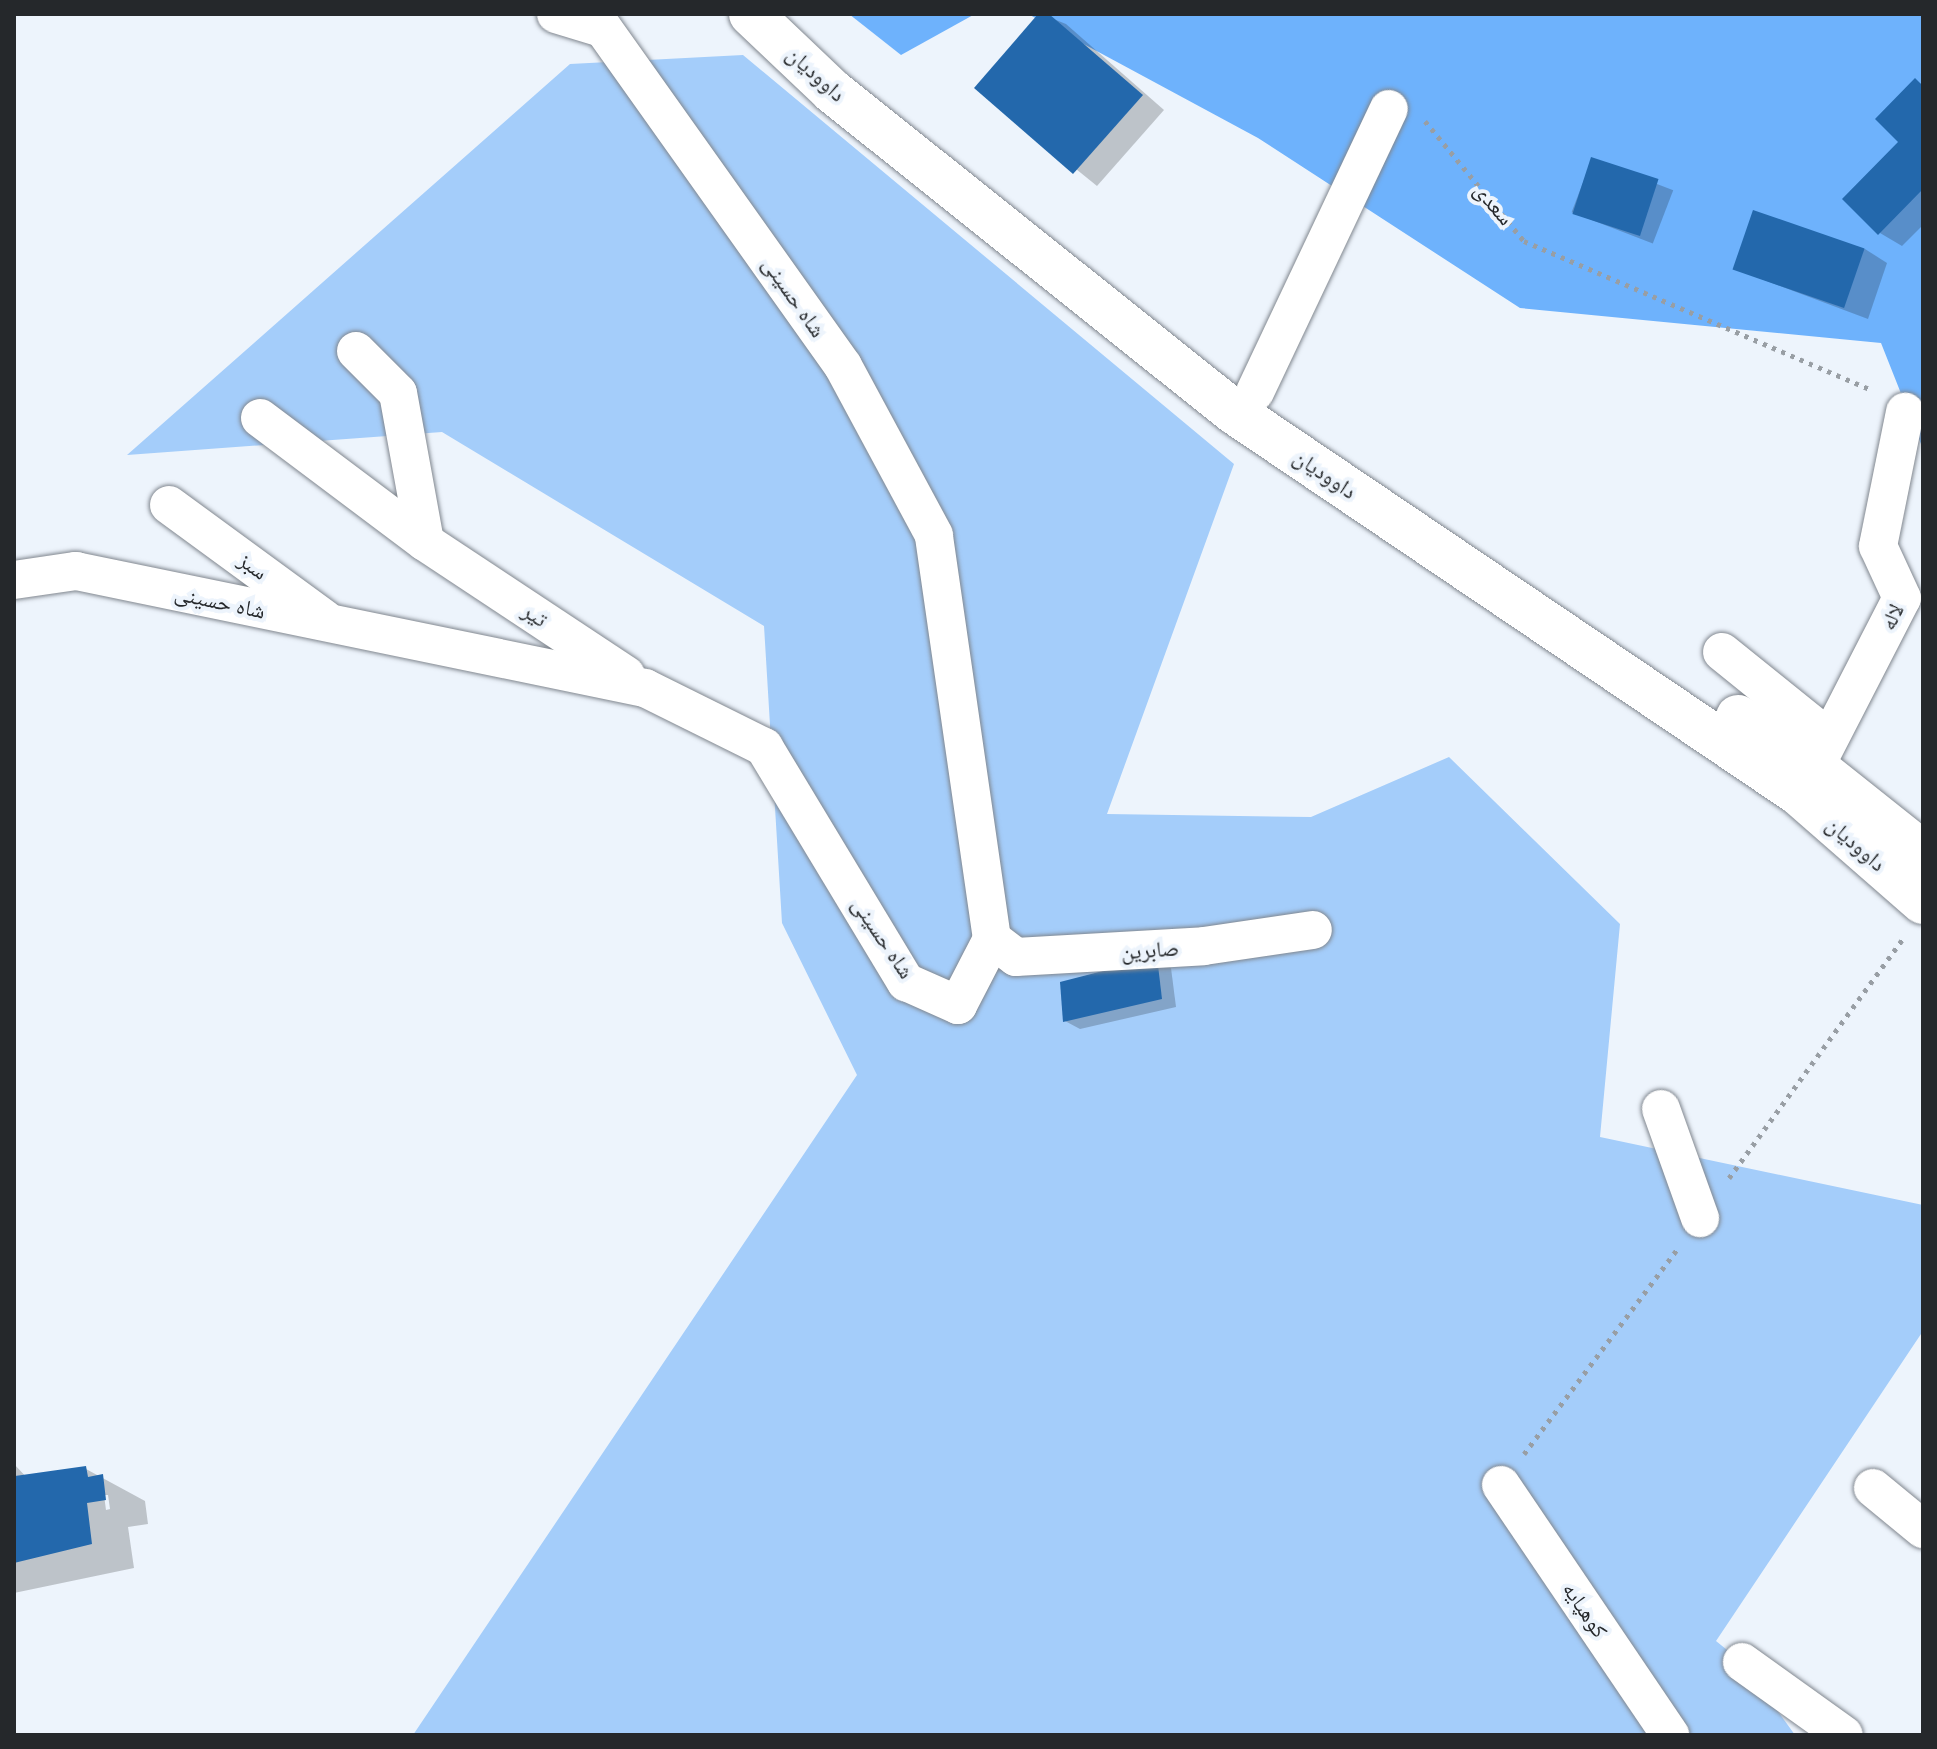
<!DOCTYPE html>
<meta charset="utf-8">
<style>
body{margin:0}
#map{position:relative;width:1937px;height:1749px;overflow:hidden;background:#edf4fc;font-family:"Roboto Condensed","Noto Naskh Arabic",sans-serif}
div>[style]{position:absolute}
.green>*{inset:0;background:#a4cdfa}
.forest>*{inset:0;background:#6eb2fc}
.shadow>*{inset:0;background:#0003;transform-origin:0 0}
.building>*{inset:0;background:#2368ac;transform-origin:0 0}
.path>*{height:5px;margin-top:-2.5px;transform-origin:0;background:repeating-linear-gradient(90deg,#989ea4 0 4px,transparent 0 10px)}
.roads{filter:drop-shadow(0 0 2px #81878f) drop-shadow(0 0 2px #81878f)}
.minor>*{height:38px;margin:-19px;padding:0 19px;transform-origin:19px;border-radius:19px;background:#fff}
.tertiary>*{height:44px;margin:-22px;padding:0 22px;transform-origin:22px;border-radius:22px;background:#fff}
span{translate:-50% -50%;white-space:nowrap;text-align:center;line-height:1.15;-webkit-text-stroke:8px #edf4fc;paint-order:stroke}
.street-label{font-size:22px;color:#25282b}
.frame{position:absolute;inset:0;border:16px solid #25282b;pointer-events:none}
</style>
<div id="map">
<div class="green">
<div style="clip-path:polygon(743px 55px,1234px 464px,1107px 814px,1311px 817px,1449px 757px,1620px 924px,1600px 1137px,1923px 1205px,1923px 1331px,1716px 1641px,1742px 1662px,1795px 1735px,413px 1735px,857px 1075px,782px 923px,764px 626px,442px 432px,127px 455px,570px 64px)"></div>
</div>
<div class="forest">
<div style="clip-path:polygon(849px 14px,975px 14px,901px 55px)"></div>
<div style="clip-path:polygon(1028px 14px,1923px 14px,1923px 449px,1881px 343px,1520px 308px,1258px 138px)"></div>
</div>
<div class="shadow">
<div style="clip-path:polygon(1041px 14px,1066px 24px,1164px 110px,1097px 186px,976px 88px)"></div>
<div style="clip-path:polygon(1916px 81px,1923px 85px,1923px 225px,1902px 246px,1880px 233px)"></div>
<div style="left:1592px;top:159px;width:87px;height:57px;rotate:21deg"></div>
<div style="clip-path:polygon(1865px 249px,1887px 263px,1868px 319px,1735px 269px)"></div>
<div style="clip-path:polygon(1156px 959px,1171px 968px,1176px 1007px,1080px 1029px,1065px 1021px)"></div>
<div style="clip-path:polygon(evenodd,14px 1464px,30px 1481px,86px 1469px,145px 1501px,148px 1524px,128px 1527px,134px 1568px,14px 1593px,14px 1464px,104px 1495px,108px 1495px,110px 1509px,106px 1510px,104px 1495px)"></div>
</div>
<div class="building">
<div style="clip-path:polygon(1038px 14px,1049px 14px,1143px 95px,1073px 174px,974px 88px)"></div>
<div style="clip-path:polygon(1915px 78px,1923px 86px,1923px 189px,1878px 235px,1842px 199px,1898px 142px,1875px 119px)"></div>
<div style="left:1591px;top:157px;width:71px;height:60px;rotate:18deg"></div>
<div style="left:1753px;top:210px;width:118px;height:63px;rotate:19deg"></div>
<div style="clip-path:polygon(1157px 957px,1162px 999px,1063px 1022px,1060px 982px)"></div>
<div style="clip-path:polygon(86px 1466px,88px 1477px,103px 1474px,106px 1500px,87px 1503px,92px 1544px,14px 1563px,15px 1476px)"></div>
</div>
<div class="path">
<div style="left:1425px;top:121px;width:156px;rotate:50.5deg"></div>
<div style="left:1524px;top:241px;width:379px;rotate:23.2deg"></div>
<div style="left:1729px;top:1178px;width:298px;rotate:-54deg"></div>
<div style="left:1524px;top:1454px;width:257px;rotate:-53.2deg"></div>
</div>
<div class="roads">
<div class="minor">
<div style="left:556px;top:14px;width:48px;rotate:16.9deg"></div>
<div style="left:356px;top:351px;width:59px;rotate:45deg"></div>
<div style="left:398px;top:393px;width:151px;rotate:79.7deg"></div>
<div style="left:425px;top:542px;width:241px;rotate:33.5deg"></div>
<div style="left:1255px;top:392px;width:313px;rotate:-64.7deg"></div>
<div style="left:260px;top:418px;width:206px;rotate:36.9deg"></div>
<div style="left:169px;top:505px;width:193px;rotate:36.2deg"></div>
<div style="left:14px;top:580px;width:63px;rotate:-8.3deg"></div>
<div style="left:76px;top:571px;width:581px;rotate:11.62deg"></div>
<div style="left:645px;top:688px;width:133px;rotate:26.4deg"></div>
<div style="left:764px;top:747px;width:275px;rotate:58.9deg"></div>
<div style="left:906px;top:982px;width:57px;rotate:23.9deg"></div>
<div style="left:958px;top:1005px;width:74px;rotate:-62.7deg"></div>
<div style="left:992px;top:939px;width:408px;rotate:-98.2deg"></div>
<div style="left:934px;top:535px;width:192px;rotate:-118.3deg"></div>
<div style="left:843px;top:366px;width:432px;rotate:-125.4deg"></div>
<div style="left:1722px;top:652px;width:134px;rotate:38.9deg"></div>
<div style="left:1815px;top:767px;width:190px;rotate:-62.8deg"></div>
<div style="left:1902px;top:598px;width:57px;rotate:-114.8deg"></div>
<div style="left:1878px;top:546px;width:137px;rotate:-78.6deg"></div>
<div style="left:992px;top:939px;width:30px;rotate:37deg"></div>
<div style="left:1016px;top:957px;width:188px;rotate:-3.3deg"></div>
<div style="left:1204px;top:946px;width:110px;rotate:-8.4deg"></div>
<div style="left:1661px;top:1109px;width:116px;rotate:70.3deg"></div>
<div style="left:1501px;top:1485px;width:302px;rotate:55.9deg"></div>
<div style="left:1873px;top:1488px;width:65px;rotate:39.4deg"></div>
<div style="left:1742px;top:1662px;width:125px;rotate:35.6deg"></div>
</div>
<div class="tertiary">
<div style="left:751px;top:14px;width:112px;rotate:43.5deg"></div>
<div style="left:832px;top:91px;width:514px;rotate:38.61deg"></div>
<div style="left:1234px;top:412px;width:681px;rotate:34.04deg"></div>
<div style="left:1798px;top:793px;width:166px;rotate:41.1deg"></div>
<div style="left:1738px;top:717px;width:92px;rotate:33deg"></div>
<div style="left:1815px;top:767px;width:138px;rotate:38.5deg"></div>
</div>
</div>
<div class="street-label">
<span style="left:816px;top:74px;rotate:42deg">داوودیان</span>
<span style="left:1494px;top:204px;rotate:50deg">سعدی</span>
<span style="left:794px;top:297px;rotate:55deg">شاه حسینی</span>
<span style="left:1325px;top:474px;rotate:34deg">داوودیان</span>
<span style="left:253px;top:566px;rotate:36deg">سبز</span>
<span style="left:220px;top:602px;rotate:12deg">شاه حسینی</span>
<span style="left:535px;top:615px;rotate:34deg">تیر</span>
<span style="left:1892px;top:617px;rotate:-64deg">لاله</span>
<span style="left:1856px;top:844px;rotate:41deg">داوودیان</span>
<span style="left:883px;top:938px;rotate:56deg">شاه حسینی</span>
<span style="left:1150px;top:950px;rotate:-4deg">صابرین</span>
<span style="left:1585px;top:1610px;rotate:56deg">کوهپایه</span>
</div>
<div class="frame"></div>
</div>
